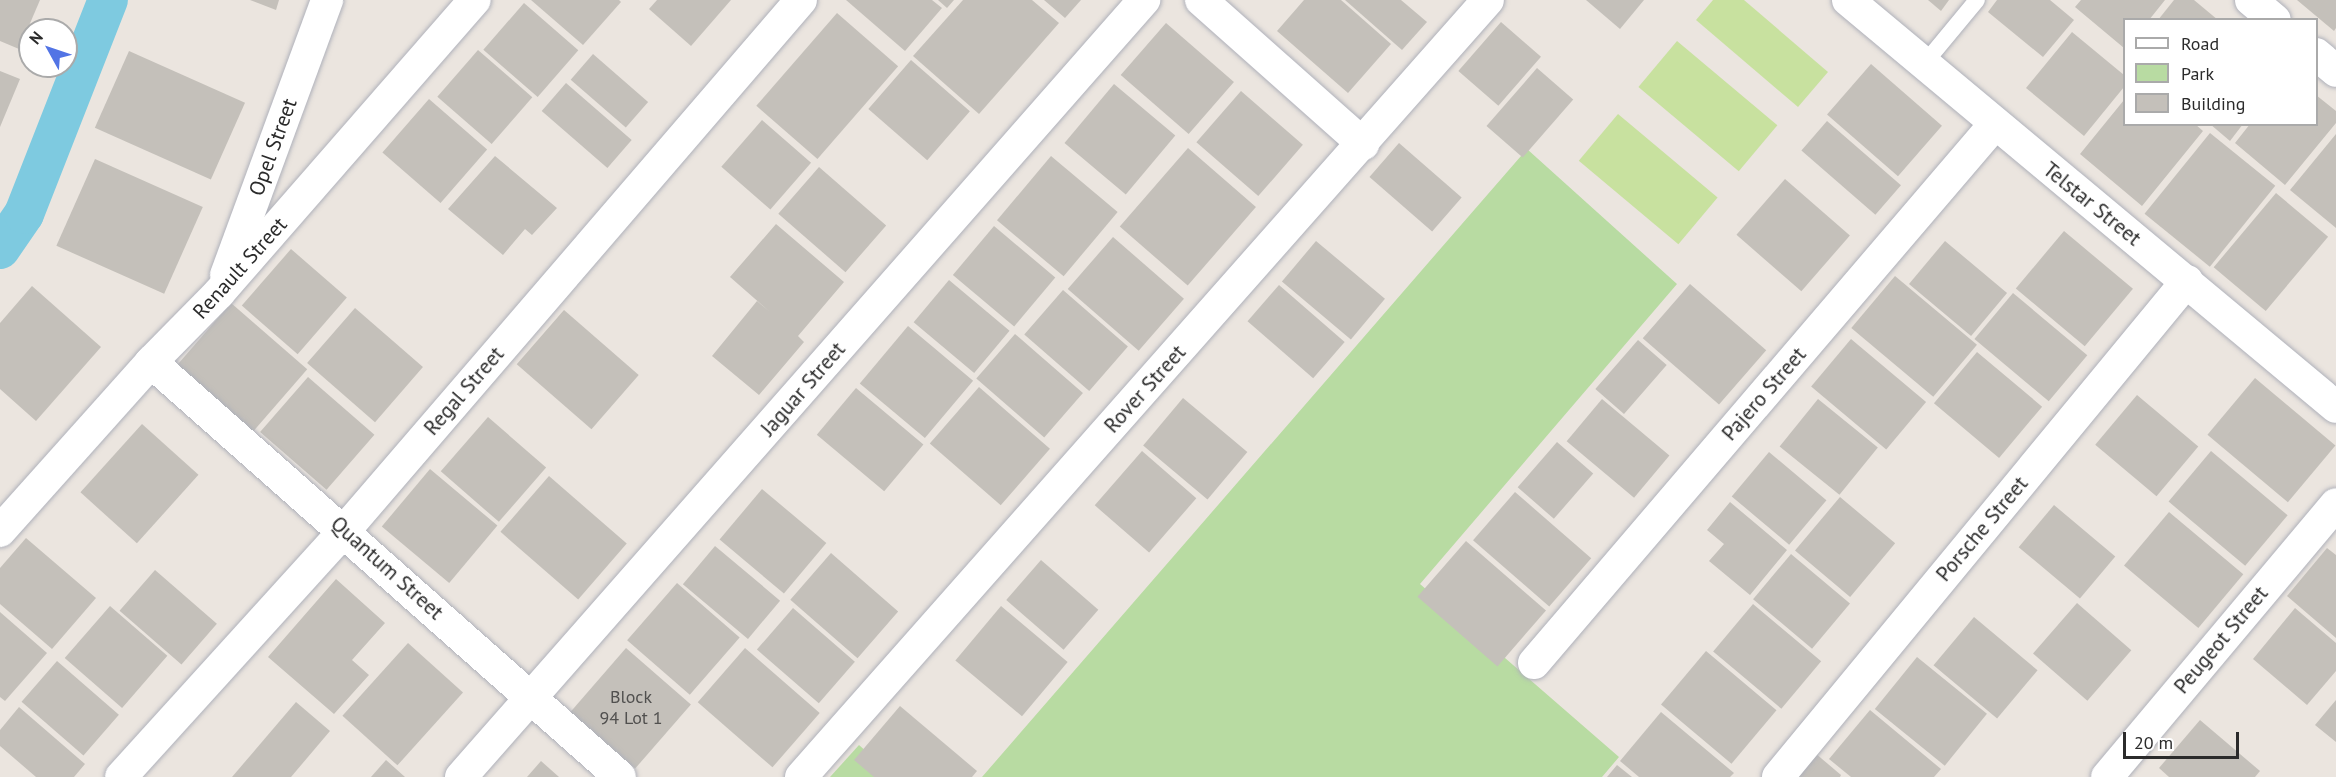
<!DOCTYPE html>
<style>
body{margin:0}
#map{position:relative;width:2336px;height:777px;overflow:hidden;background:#ebe5df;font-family:"PT Sans",sans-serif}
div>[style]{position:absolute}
.green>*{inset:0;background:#b8dba2}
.pitch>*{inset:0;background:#c8e19f;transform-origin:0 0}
.canal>*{height:40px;margin:-20px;padding:0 20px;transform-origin:20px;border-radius:20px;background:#7ecae0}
.building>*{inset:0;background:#c4c0ba;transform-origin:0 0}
.roads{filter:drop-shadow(0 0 2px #afb1ba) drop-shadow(0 0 2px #afb1ba)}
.service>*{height:16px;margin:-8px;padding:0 8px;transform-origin:8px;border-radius:8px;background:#fff}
.minor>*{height:32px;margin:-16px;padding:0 16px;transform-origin:16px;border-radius:16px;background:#fff}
span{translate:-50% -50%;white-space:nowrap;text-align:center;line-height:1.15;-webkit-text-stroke:4.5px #fff;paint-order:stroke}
.number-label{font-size:18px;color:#51504f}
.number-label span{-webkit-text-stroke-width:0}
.street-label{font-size:21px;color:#2b2b2b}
.legend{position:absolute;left:2123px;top:18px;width:195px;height:108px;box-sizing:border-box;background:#fff;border:2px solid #aaa;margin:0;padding:8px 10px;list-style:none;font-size:18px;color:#2b2b2b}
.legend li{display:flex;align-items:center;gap:12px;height:30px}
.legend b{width:30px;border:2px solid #aaa}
.north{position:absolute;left:18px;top:18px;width:60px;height:60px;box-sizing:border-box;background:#fff;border:2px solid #aaa;border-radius:50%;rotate:310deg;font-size:16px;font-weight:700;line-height:24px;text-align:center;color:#2b2b2b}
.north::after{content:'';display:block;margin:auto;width:21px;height:27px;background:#5274e5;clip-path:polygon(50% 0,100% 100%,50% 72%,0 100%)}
.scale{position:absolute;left:2123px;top:732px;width:116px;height:27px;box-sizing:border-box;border:3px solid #2b2b2b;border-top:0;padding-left:8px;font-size:18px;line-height:21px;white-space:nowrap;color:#2b2b2b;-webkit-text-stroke:4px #fff;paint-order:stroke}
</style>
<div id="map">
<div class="green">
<div style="clip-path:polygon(1527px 149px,1677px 284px,1420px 584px,1619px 757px,1602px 777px,982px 777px)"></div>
<div style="clip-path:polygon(859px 745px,895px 777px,830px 777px)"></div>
</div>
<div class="pitch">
<div style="clip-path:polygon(1713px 0,1744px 0,1828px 72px,1798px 107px,1696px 20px)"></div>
<div style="left:1677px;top:41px;width:131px;height:60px;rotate:40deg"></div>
<div style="left:1618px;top:114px;width:130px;height:61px;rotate:40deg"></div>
</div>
<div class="canal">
<div style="left:0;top:249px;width:42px;rotate:-55.6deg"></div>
<div style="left:24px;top:214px;width:230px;rotate:-68.6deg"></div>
</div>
<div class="building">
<div style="clip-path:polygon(0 0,40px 0,19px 49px,0 41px)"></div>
<div style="clip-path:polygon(250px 0,279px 0,276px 10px)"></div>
<div style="clip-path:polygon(531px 0,619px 0,621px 2px,583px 45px)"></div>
<div style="clip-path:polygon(657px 0,731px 0,691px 46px,649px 9px)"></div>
<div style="clip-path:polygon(846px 0,932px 0,942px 8px,905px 51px)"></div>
<div style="clip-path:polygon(938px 0,954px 0,947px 8px)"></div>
<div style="clip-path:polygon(963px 0,1032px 0,1059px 23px,979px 114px,913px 56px)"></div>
<div style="clip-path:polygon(1044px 0,1081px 0,1065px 18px)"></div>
<div style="clip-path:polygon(1304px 0,1341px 0,1391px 44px,1348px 93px,1277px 31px)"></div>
<div style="clip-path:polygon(1345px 0,1401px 0,1427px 22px,1402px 50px)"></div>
<div style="clip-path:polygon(1586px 0,1644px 0,1620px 29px)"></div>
<div style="clip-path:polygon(1928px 0,1949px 0,1941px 11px)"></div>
<div style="clip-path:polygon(1997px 0,2050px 0,2074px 20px,2043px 57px,1988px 12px)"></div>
<div style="clip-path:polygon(2081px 0,2165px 0,2149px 20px,2124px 20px,2124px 48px,2075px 7px)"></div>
<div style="clip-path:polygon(2174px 0,2194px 0,2218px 20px,2158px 20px)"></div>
<div style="clip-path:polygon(2297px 0,2336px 0,2336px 28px,2334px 31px)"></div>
<div style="left:524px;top:3px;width:72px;height:62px;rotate:41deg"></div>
<div style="left:837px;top:13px;width:81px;height:123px;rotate:41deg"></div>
<div style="left:1501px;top:22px;width:53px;height:65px;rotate:41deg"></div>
<div style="left:1166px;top:23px;width:90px;height:69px;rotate:41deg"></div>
<div style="clip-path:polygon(2072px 32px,2124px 75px,2124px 87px,2084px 136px,2026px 88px)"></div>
<div style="left:478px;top:50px;width:72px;height:62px;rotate:41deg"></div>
<div style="left:129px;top:51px;width:127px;height:84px;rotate:24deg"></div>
<div style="left:593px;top:54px;width:73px;height:34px;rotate:41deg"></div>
<div style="left:911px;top:60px;width:78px;height:65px;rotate:41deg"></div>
<div style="left:1871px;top:64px;width:94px;height:67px;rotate:41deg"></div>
<div style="left:1537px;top:68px;width:48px;height:77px;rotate:41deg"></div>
<div style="clip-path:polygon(0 71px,20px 79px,0 127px)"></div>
<div style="left:566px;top:83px;width:87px;height:37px;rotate:41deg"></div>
<div style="left:1114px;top:84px;width:80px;height:77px;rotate:40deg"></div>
<div style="left:1241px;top:91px;width:82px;height:68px;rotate:41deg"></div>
<div style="clip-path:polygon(2316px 95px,2336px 111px,2336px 123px,2285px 185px,2235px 143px,2250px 124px,2316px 124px)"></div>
<div style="left:429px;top:99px;width:77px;height:71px;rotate:41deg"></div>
<div style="clip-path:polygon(2124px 100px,2124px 124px,2195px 124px,2203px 131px,2142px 206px,2080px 154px)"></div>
<div style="left:762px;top:120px;width:65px;height:62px;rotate:41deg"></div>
<div style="left:1827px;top:121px;width:98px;height:39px;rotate:41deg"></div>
<div style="clip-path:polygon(2210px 124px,2243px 124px,2230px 141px)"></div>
<div style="left:2210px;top:133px;width:84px;height:104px;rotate:39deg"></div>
<div style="clip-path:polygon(2336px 134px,2336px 228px,2290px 190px)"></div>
<div style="left:1399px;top:143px;width:83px;height:45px;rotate:41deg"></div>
<div style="left:1188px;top:148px;width:90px;height:104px;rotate:41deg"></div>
<div style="clip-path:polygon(495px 156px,557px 208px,532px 235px,525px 229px,503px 255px,448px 209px)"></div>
<div style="left:1051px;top:156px;width:87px;height:84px;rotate:40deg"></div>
<div style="left:95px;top:159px;width:118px;height:95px;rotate:24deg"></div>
<div style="left:819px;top:167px;width:89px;height:62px;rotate:41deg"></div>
<div style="left:1785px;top:179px;width:86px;height:74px;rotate:41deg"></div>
<div style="left:2276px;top:193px;width:68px;height:97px;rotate:40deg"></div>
<div style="clip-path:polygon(776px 224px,844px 282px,798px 336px,804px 342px,759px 395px,712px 356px,757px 301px,770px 312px,730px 277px)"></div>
<div style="left:994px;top:226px;width:80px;height:64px;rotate:40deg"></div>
<div style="left:2064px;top:231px;width:90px;height:75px;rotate:40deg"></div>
<div style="left:1113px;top:237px;width:94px;height:69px;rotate:41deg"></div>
<div style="left:1316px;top:241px;width:90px;height:53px;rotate:40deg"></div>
<div style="left:1945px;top:241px;width:81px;height:56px;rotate:40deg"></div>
<div style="left:291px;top:249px;width:74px;height:75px;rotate:41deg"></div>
<div style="left:1895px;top:276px;width:107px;height:68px;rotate:40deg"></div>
<div style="left:949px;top:280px;width:79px;height:55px;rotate:40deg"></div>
<div style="left:1690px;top:284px;width:101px;height:72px;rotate:41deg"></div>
<div style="left:1279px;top:285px;width:87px;height:48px;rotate:41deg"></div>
<div style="clip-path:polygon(32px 286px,101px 347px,36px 421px,0 389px,0 323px)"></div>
<div style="left:1063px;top:290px;width:86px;height:59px;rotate:41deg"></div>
<div style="left:2013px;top:293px;width:97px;height:60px;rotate:40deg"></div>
<div style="left:231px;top:303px;width:101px;height:89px;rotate:41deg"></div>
<div style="left:355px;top:308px;width:90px;height:73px;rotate:41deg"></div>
<div style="left:564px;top:310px;width:99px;height:72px;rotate:41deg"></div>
<div style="left:908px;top:326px;width:85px;height:75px;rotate:40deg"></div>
<div style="left:1015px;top:334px;width:90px;height:59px;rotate:41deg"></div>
<div style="left:1851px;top:339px;width:98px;height:62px;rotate:40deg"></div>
<div style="left:1638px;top:340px;width:38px;height:65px;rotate:41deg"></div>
<div style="left:1977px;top:352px;width:85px;height:67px;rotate:40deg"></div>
<div style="left:308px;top:377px;width:88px;height:73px;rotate:41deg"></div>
<div style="left:2255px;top:378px;width:105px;height:74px;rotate:40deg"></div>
<div style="left:979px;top:387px;width:94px;height:75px;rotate:41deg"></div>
<div style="left:856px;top:388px;width:88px;height:61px;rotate:40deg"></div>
<div style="left:2137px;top:395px;width:80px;height:65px;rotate:40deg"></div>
<div style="left:1183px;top:398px;width:84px;height:62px;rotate:40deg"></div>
<div style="left:1602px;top:399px;width:88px;height:55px;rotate:40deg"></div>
<div style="left:1818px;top:399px;width:77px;height:61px;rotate:39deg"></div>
<div style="left:488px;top:417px;width:77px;height:72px;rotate:41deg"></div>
<div style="left:142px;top:424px;width:76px;height:92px;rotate:42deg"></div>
<div style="left:1557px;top:442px;width:48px;height:60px;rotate:41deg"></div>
<div style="left:1142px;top:451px;width:72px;height:72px;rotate:41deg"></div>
<div style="left:2211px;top:451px;width:100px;height:66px;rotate:40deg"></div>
<div style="left:1769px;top:452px;width:75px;height:58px;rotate:40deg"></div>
<div style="left:430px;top:469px;width:88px;height:75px;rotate:40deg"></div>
<div style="left:549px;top:476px;width:103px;height:74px;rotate:41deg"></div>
<div style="left:762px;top:489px;width:84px;height:66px;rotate:40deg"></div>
<div style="left:1515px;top:492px;width:101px;height:64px;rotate:41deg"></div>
<div style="left:1840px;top:497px;width:72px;height:70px;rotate:40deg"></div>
<div style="clip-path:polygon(1730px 502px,1787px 550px,1750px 595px,1709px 561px,1724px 544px,1707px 530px)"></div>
<div style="left:2054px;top:505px;width:80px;height:55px;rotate:40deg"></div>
<div style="left:2169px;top:512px;width:97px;height:70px;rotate:40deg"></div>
<div style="clip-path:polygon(26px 538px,96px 598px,52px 649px,0 604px,0 568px)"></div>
<div style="left:1466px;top:541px;width:106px;height:74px;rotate:41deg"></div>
<div style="left:715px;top:546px;width:85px;height:50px;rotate:40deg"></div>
<div style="clip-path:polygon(2327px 548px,2336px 555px,2336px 638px,2287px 596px)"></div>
<div style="left:831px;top:553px;width:89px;height:62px;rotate:41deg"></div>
<div style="left:1791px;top:554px;width:77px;height:59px;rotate:40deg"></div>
<div style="left:1041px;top:560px;width:76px;height:53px;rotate:41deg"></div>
<div style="left:155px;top:570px;width:82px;height:54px;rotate:41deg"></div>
<div style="clip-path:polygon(336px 579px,385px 623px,352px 660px,369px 675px,334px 714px,268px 657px)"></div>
<div style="left:677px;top:583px;width:83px;height:76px;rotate:41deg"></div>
<div style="left:2077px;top:603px;width:72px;height:67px;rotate:41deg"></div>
<div style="left:1753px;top:604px;width:89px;height:62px;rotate:40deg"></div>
<div style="left:110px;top:606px;width:76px;height:69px;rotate:41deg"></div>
<div style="left:1001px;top:606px;width:87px;height:71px;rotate:40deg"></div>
<div style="left:793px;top:608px;width:82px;height:55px;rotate:41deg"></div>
<div style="clip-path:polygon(2295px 608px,2336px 643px,2336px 671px,2307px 705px,2253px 659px)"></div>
<div style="clip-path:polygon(0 612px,47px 653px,5px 701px,0 697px)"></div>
<div style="left:1974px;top:617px;width:83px;height:63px;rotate:40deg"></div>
<div style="left:408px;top:643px;width:74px;height:98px;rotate:42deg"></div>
<div style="left:626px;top:648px;width:86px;height:85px;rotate:41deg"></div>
<div style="left:745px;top:648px;width:99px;height:72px;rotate:41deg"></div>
<div style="left:1706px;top:651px;width:92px;height:70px;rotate:40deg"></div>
<div style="left:1917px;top:657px;width:90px;height:67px;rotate:39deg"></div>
<div style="left:57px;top:661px;width:82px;height:54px;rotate:41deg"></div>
<div style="clip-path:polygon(2336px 700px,2336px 742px,2315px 725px)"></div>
<div style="clip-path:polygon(296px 702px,330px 731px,291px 777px,232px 777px)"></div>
<div style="clip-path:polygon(900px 706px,977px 771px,972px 777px,874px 777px,854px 760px)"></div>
<div style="clip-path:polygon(19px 707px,85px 764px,74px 777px,36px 777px,0 746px,0 730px)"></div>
<div style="clip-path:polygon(1870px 710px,1941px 769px,1934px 777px,1851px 777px,1829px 759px)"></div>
<div style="clip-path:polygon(1661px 712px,1734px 773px,1730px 777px,1639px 777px,1620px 761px)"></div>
<div style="clip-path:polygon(2200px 720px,2260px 771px,2255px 777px,2169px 777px,2159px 768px)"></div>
<div style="clip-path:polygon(1815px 753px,1841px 775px,1840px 777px,1796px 777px)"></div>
<div style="clip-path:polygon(386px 760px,405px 777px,371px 777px)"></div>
<div style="clip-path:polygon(541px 761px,559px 777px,527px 777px)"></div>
<div style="clip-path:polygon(1617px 765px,1632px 777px,1607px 777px)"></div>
</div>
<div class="roads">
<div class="service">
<div style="left:1924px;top:64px;width:83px;rotate:-50.4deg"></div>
</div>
<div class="minor">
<div style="left:1201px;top:0;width:217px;rotate:41.6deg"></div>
<div style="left:1848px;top:0;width:635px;rotate:39.83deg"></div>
<div style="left:2251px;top:0;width:31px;rotate:40deg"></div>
<div style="left:2316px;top:54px;width:26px;rotate:40deg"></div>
<div style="left:226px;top:275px;width:293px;rotate:-69.8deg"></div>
<div style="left:151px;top:362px;width:626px;rotate:41.5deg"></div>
<div style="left:0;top:531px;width:227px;rotate:-48.2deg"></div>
<div style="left:151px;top:362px;width:97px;rotate:-45.4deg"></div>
<div style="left:219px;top:293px;width:389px;rotate:-48.9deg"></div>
<div style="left:1534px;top:663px;width:708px;rotate:-49.47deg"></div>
<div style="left:121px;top:777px;width:333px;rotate:-47.8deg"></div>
<div style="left:345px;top:530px;width:699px;rotate:-49.29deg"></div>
<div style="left:461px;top:777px;width:1035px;rotate:-48.68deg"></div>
<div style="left:801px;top:777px;width:1037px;rotate:-48.52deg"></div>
<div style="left:1778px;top:777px;width:643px;rotate:-50.49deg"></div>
<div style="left:2107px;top:777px;width:356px;rotate:-50deg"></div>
</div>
</div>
<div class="number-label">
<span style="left:631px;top:708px">Block<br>94 Lot 1</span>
</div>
<div class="street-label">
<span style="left:273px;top:147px;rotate:-70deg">Opel Street</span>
<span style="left:2092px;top:204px;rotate:39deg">Telstar Street</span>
<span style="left:240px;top:268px;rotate:-48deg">Renault Street</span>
<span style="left:803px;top:389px;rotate:-49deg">Jaguar Street</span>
<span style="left:1145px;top:389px;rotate:-48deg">Rover Street</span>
<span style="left:464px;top:391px;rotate:-49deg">Regal Street</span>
<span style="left:1764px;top:394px;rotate:-49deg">Pajero Street</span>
<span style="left:1982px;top:529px;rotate:-50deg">Porsche Street</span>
<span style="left:387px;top:568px;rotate:42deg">Quantum Street</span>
<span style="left:2221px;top:640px;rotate:-50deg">Peugeot Street</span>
</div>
<ul class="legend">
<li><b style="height:8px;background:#fff"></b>Road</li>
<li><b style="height:16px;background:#b8dba2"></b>Park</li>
<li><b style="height:16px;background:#c4c0ba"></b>Building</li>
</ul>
<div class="north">N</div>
<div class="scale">20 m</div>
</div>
